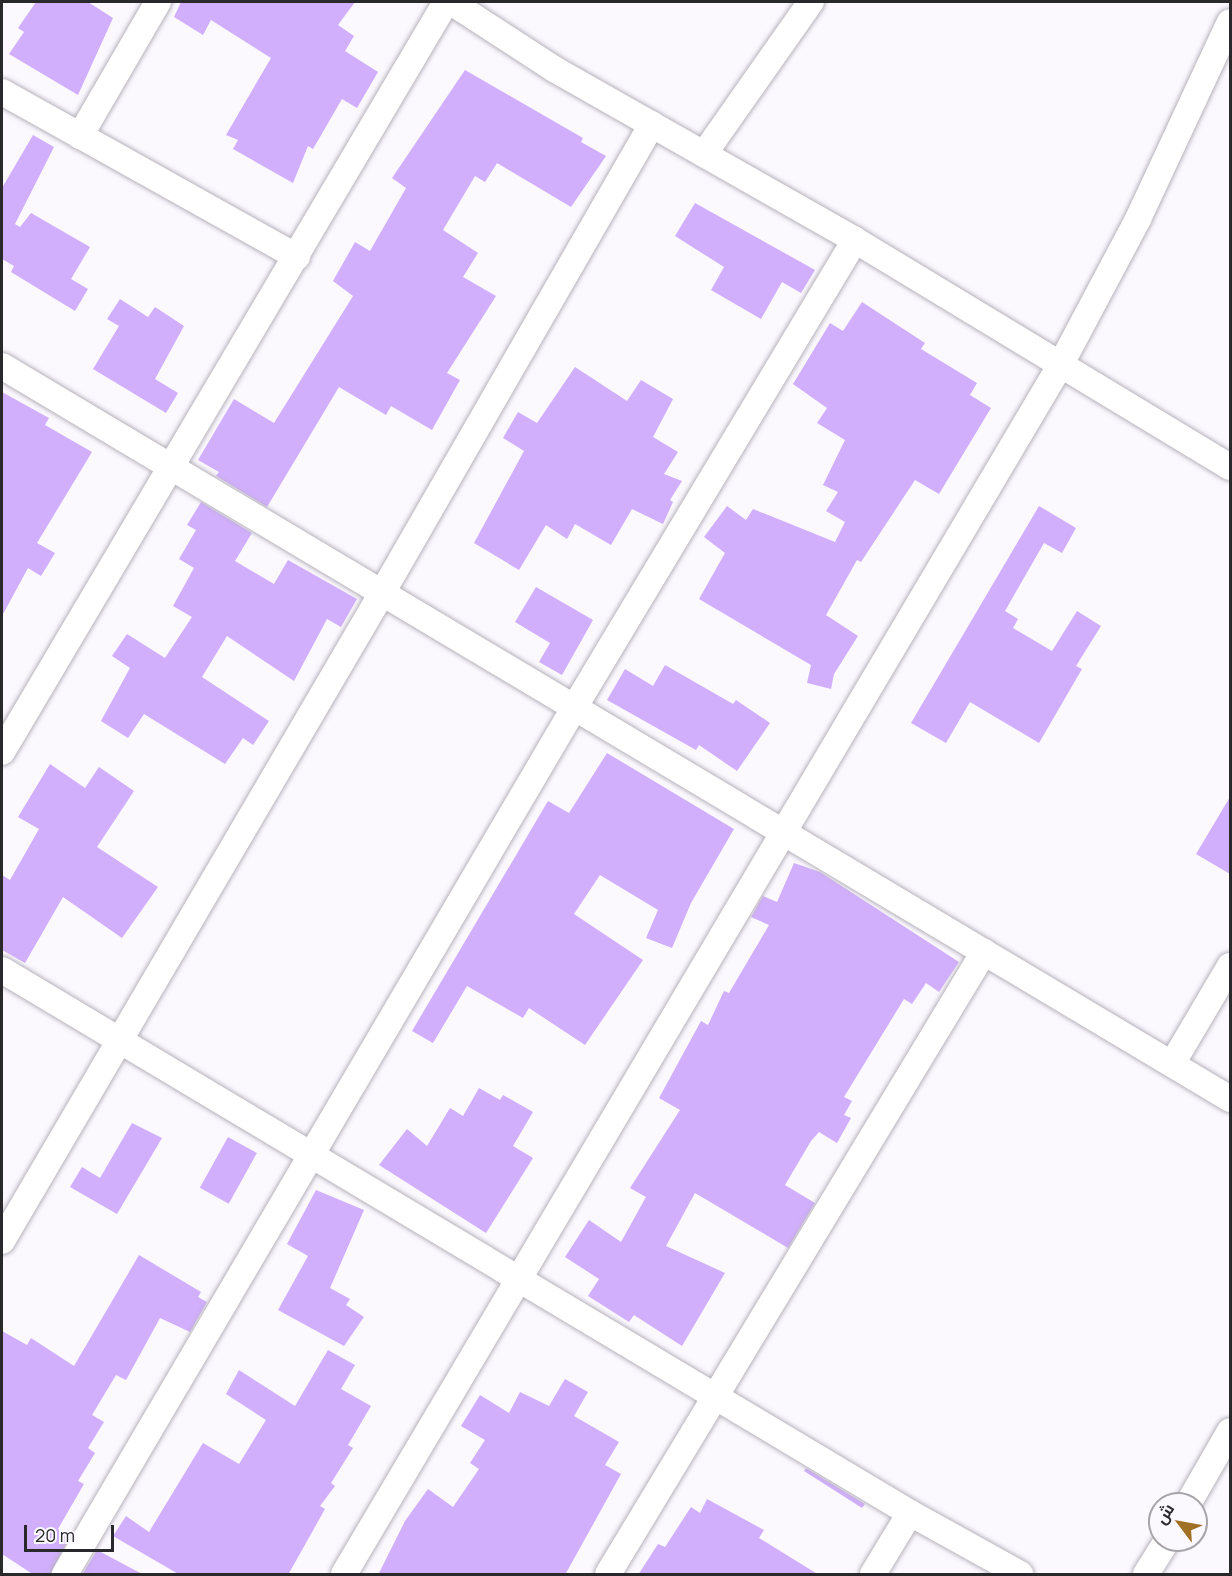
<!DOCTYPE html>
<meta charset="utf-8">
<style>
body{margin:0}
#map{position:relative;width:1232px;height:1576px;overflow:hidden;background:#fbf8fe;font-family:Manrope,Cairo,sans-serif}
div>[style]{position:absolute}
.building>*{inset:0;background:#d1affc;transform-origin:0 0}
.roads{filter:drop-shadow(0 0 2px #b6b2bb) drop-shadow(0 0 2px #b6b2bb)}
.minor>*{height:26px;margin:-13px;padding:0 13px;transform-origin:13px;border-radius:13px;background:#fff}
span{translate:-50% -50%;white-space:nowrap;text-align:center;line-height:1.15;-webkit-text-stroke:5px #fbf8fe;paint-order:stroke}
.frame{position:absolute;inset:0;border:3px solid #29282b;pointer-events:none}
.north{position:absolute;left:1148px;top:1492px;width:60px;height:60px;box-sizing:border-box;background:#fbf8fe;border:2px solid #a7a5aa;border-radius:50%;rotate:302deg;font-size:16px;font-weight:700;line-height:24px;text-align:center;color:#29282b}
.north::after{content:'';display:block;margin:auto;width:21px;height:27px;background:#a07024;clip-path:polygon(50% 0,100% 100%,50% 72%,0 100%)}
.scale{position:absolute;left:24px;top:1525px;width:90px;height:27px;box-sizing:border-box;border:3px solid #29282b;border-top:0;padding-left:8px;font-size:18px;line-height:21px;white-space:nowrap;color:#29282b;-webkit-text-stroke:4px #fbf8fe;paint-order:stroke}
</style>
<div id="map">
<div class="building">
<div style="clip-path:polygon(36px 2px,88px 2px,113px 18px,78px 95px,9px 54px,24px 32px,18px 28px)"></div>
<div style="clip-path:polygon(181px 2px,355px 2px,338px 25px,354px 36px,345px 51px,378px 72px,357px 108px,342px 99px,313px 149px,308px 146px,293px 183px,233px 149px,238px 140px,226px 135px,271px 58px,211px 20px,203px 35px,174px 17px)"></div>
<div style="clip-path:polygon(465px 70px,583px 138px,581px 142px,606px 156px,571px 207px,497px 163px,485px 182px,475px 176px,443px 230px,478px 253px,463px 277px,496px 296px,447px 373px,460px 380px,432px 430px,391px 406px,386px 415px,339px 387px,267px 507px,216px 476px,219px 472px,198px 460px,234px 399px,274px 423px,353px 296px,333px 281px,355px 242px,370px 251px,406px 188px,392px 178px)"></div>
<div style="clip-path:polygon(33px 135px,54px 147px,15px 224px,20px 227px,31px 213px,90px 247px,71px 279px,88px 289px,75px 311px,11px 272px,14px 266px,2px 259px,2px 188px)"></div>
<div style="clip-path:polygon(695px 203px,815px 270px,801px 293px,782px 282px,761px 319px,711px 290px,724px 267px,675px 236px)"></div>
<div style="clip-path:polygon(120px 299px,148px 317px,155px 307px,184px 326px,155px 379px,178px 393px,166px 413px,93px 369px,119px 326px,107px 319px)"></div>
<div style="clip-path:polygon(862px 302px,925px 343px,921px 349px,977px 383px,970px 395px,991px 408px,939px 494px,915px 480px,861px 562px,857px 560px,826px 615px,858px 636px,834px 674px,831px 689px,807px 683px,811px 665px,699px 599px,725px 553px,704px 537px,727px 506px,746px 520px,753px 509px,835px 542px,845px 522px,826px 511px,838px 492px,823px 485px,845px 440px,817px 423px,827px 408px,793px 384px,830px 323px,843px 331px)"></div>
<div style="clip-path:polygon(575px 367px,627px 401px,641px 380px,673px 399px,653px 437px,678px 452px,664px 474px,682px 481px,670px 500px,673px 502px,663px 524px,632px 509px,611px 545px,575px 524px,567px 539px,546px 525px,519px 570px,474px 543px,524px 451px,503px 438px,518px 412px,537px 423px)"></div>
<div style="clip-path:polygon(2px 392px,49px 418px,45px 425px,92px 452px,37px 543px,55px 553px,41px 576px,28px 568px,2px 616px)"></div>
<div style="clip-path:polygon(201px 502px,252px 533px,235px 561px,274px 584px,288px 560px,357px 599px,341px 627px,327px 619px,294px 681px,227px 636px,202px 677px,269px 721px,253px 745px,243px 738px,225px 764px,144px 714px,128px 738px,101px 721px,130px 668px,112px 656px,127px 634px,165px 658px,192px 617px,173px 606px,194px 568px,179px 559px,196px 530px,187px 525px)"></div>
<div style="clip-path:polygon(1039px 506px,1076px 528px,1062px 553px,1044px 543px,1005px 611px,1018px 619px,1013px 628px,1052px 651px,1077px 611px,1101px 626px,1076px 666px,1082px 669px,1039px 743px,970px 702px,946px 743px,911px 723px)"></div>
<div style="clip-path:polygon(536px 587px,593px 620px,562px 675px,539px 662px,550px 643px,515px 622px)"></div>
<div style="clip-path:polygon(665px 665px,733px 704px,736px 700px,770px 723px,737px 771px,699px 745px,696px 750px,607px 700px,625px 669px,653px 686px)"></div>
<div style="clip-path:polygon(607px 753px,734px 829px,691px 903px,672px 948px,646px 938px,658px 910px,600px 875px,574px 914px,643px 960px,585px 1045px,529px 1008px,523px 1018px,467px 986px,433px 1043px,412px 1031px,548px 801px,569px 813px)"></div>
<div style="clip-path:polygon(50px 764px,85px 788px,99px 767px,134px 791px,97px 847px,158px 887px,122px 938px,63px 897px,25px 963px,2px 950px,2px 875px,10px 880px,39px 829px,18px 817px)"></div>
<div style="clip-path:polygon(1230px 797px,1230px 874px,1196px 854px)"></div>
<div style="clip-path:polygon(794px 863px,820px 872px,959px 962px,939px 992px,926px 983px,912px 1004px,904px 999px,844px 1097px,852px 1101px,844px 1115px,851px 1118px,837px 1143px,819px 1132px,811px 1141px,785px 1185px,815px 1203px,788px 1248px,695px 1193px,666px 1246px,725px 1273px,682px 1346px,634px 1315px,629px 1322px,588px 1296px,599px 1279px,565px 1257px,589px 1220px,621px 1242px,646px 1197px,630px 1188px,680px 1110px,659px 1098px,701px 1021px,708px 1025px,724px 991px,729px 993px,769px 925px,751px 917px,763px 896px,777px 902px)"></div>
<div style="clip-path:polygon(479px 1088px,500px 1100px,503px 1095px,533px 1112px,513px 1146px,533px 1158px,486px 1233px,379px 1165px,407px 1129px,427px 1146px,450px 1108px,463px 1116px)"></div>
<div style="clip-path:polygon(132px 1123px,162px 1138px,117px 1214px,70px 1187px,82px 1167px,100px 1178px)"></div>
<div style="left:228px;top:1137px;width:33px;height:58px;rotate:29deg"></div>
<div style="clip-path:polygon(316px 1190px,364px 1210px,330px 1288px,350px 1299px,346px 1305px,364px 1317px,344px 1346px,278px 1310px,308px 1256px,287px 1244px)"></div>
<div style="clip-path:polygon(139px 1255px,201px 1292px,198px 1297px,207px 1302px,190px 1332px,160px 1318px,126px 1380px,116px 1375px,92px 1415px,104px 1422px,88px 1448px,95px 1453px,78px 1481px,84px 1484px,58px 1529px,70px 1536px,50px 1575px,34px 1575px,2px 1554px,2px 1331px,27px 1345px,31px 1338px,74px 1366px)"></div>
<div style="clip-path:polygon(328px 1350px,355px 1365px,341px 1389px,371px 1406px,348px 1445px,353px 1448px,331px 1483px,335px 1486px,320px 1506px,325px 1509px,288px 1575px,180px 1575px,113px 1536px,126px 1516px,149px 1532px,203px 1443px,239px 1464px,266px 1420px,226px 1394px,239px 1370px,295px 1406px)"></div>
<div style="clip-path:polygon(565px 1379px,588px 1392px,574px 1416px,619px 1442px,605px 1465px,621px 1474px,565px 1575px,378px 1575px,405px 1521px,428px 1489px,453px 1507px,479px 1469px,470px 1463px,485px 1440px,461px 1426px,480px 1395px,509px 1413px,520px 1392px,549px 1406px)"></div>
<div style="clip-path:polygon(806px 1468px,865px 1504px,862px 1508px,804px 1471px)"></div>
<div style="clip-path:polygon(707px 1499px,764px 1530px,759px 1538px,819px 1575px,638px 1575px,658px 1544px,665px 1547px,691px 1507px,700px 1513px)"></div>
<div style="clip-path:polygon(97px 1550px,144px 1575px,82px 1575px)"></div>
</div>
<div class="roads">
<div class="minor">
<div style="left:451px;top:2px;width:123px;rotate:33deg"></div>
<div style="left:554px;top:69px;width:346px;rotate:29.6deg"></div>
<div style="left:855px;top:240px;width:438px;rotate:31.2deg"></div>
<div style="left:2px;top:92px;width:338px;rotate:29.2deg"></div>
<div style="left:80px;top:136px;width:155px;rotate:-59.8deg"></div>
<div style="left:704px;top:154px;width:186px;rotate:-54.9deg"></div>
<div style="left:2px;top:366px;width:1430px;rotate:30.83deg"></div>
<div style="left:2px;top:752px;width:872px;rotate:-59.37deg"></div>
<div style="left:2px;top:970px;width:1058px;rotate:30.88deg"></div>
<div style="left:910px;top:1513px;width:126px;rotate:29deg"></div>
<div style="left:1172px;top:1064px;width:114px;rotate:-59.4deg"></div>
<div style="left:2px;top:1241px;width:751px;rotate:-59.61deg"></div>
<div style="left:382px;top:593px;width:541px;rotate:-60.07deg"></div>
<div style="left:1188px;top:1504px;width:84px;rotate:-60.1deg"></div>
<div style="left:65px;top:1574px;width:1005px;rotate:-59.55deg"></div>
<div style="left:574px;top:708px;width:546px;rotate:-59.02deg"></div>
<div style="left:344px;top:1574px;width:1406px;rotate:-59.35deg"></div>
<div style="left:1061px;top:364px;width:164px;rotate:-62deg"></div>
<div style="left:1138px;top:219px;width:217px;rotate:-65deg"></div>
<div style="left:608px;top:1574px;width:727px;rotate:-58.85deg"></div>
<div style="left:873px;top:1574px;width:71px;rotate:-58.8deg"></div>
<div style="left:1146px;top:1574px;width:40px;rotate:-58deg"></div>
</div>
</div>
<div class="frame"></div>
<div class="north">ش</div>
<div class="scale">20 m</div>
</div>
